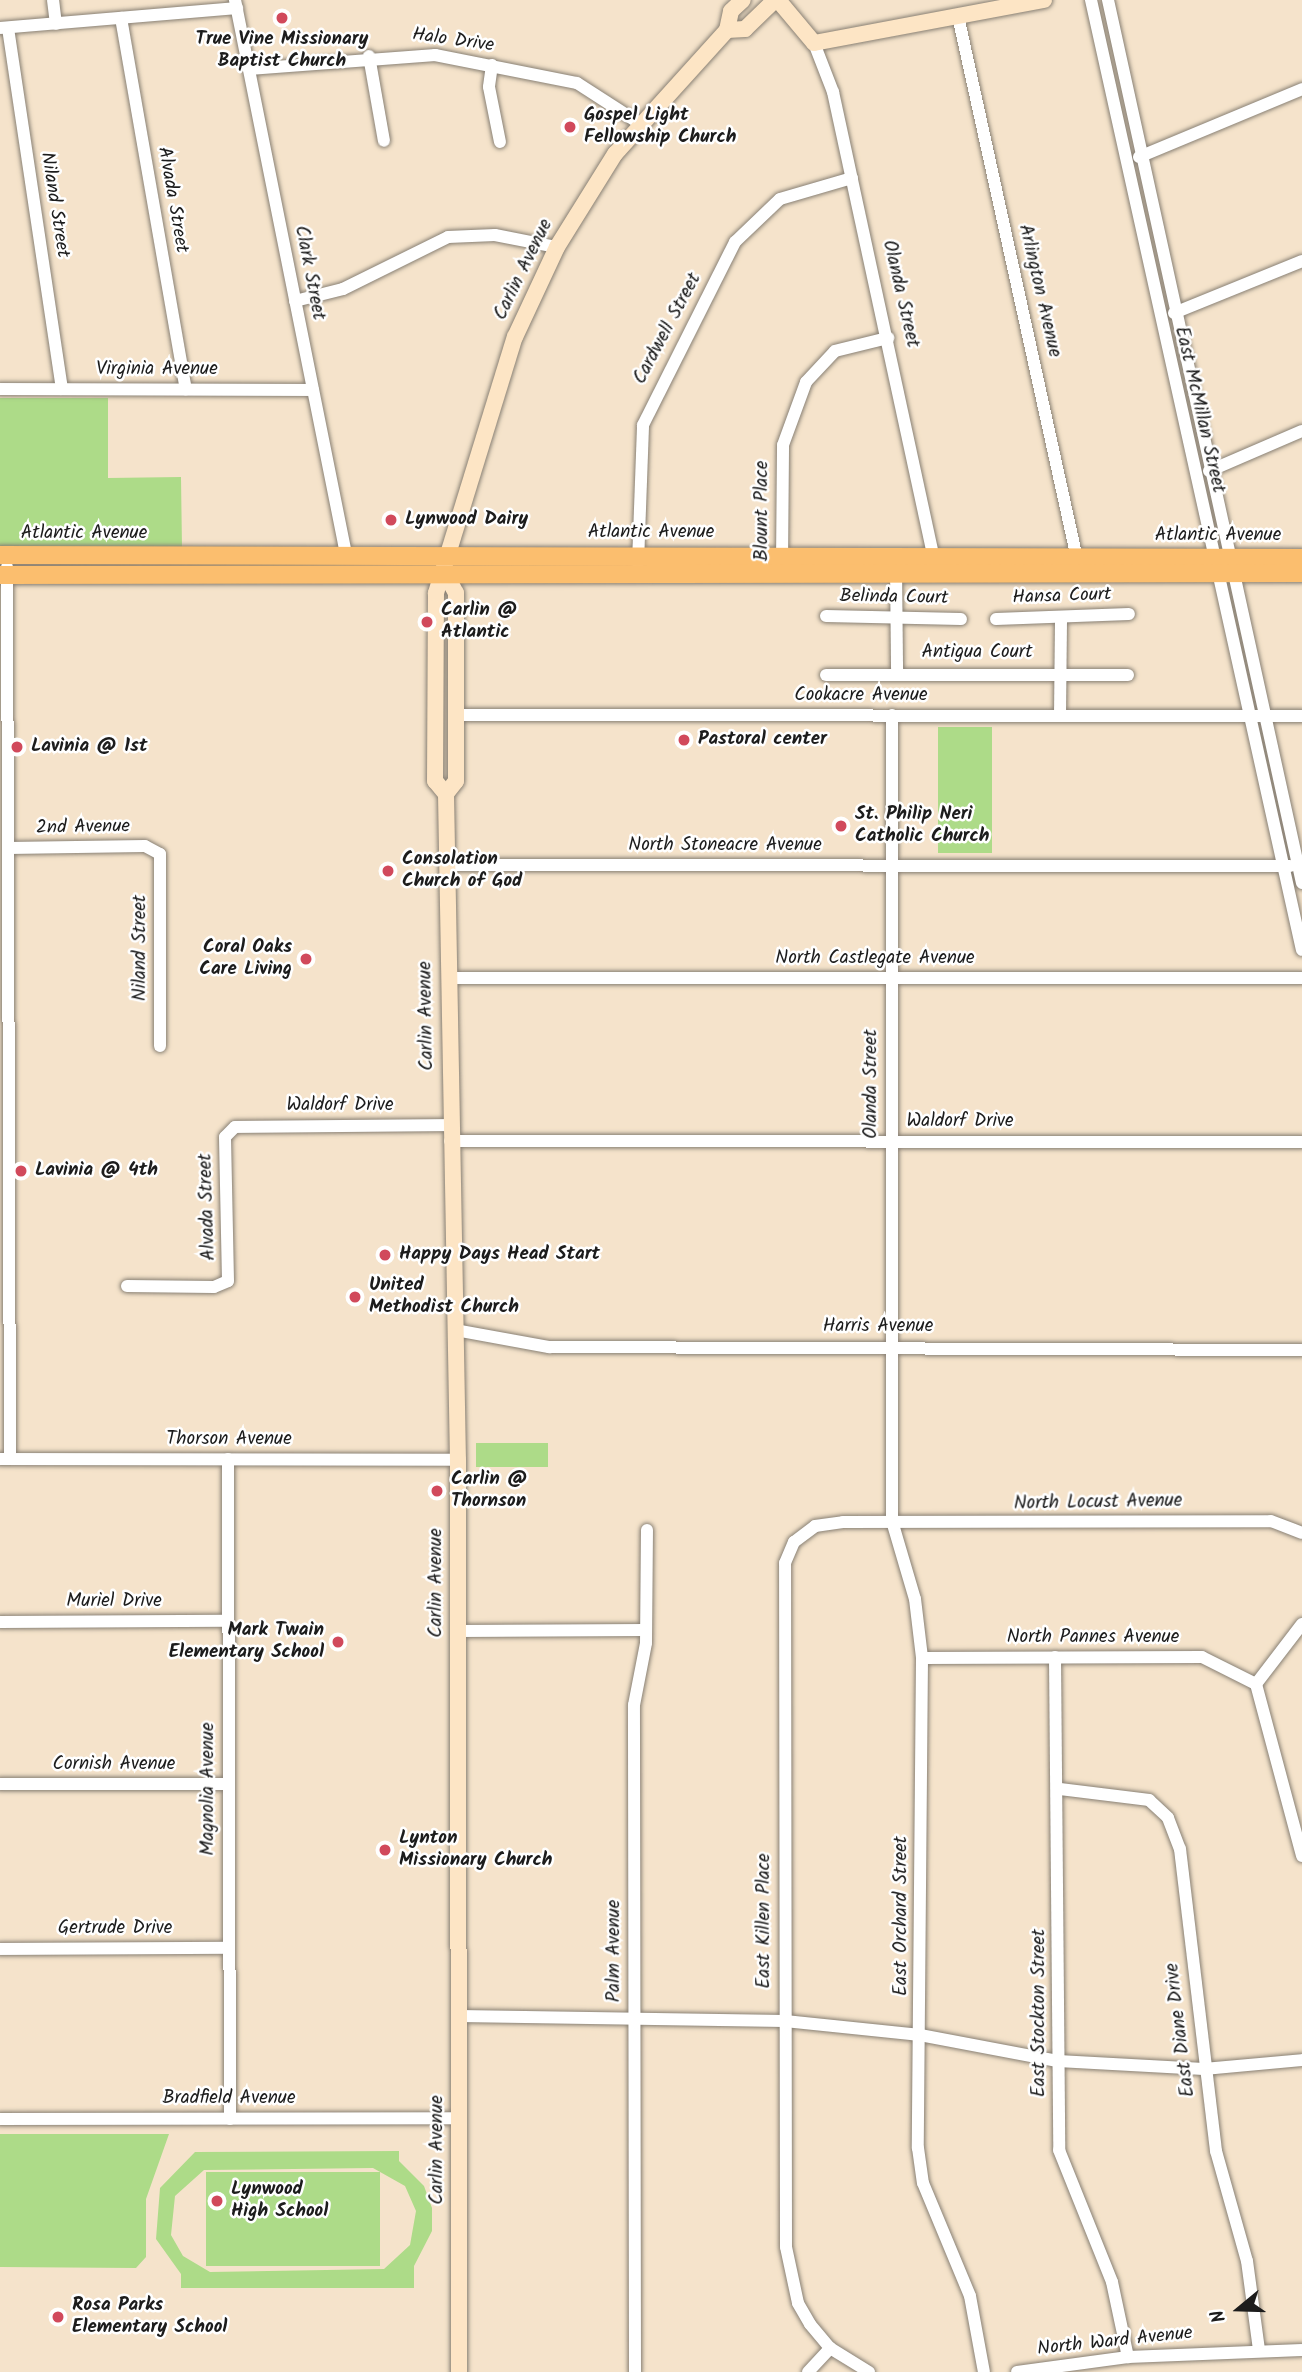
<!DOCTYPE html>
<style>
body{margin:0}
#map{position:relative;width:1302px;height:2372px;overflow:hidden;background:#f5e3cb;font-family:Kalam,sans-serif}
div>[style]{position:absolute}
.green>*{inset:0;background:#addb88;transform-origin:0 0}
.roads{filter:drop-shadow(0 0 2px #888074) drop-shadow(0 0 2px #888074)}
.street>*{height:12px;margin:-6px;padding:0 6px;transform-origin:6px;border-radius:6px;background:#fff}
.secondary>*{height:16px;margin:-8px;padding:0 8px;transform-origin:8px;border-radius:8px;background:#fde5c5}
.primary>*{height:18px;margin:-9px;padding:0 9px;transform-origin:9px;border-radius:9px;background:#fbbe6e}
.dots>*{width:19px;height:19px;translate:-50% -50%;box-sizing:border-box;border:4px solid #fff;border-radius:50%}
span{translate:-50% -50%;white-space:nowrap;text-align:center;line-height:1.15;-webkit-text-stroke:5px #fff;paint-order:stroke}
.poi-label{font-size:19px;color:#1c1c1c;font-weight:700}
.left{translate:0 -50%;text-align:left}
.right{translate:-100% -50%;text-align:right}
.street-label{font-size:19px;color:#1c1c1c}
.north{position:absolute;left:1204px;top:2274px;width:70px;height:70px;-webkit-text-stroke:5px #fff;paint-order:stroke;rotate:251deg;font-size:19px;font-weight:700;line-height:28px;text-align:center;color:#1c1c1c}
.north::after{content:'';display:block;margin:auto;width:24px;height:32px;background:#1c1c1c;clip-path:polygon(50% 0,100% 100%,50% 72%,0 100%)}
</style>
<div id="map">
<div class="green">
<div style="clip-path:polygon(0 398px,108px 398px,108px 478px,181px 477px,182px 548px,0 547px)"></div>
<div style="left:938px;top:727px;width:54px;height:126px"></div>
<div style="left:548px;top:1443px;width:24px;height:72px;rotate:90deg"></div>
<div style="clip-path:polygon(0 2134px,169px 2134px,146px 2199px,146px 2257px,136px 2268px,0 2267px)"></div>
<div style="clip-path:polygon(evenodd,399px 2151px,399px 2161px,424px 2186px,432px 2208px,432px 2231px,414px 2266px,414px 2288px,181px 2288px,181px 2274px,156px 2239px,160px 2188px,195px 2152px,399px 2151px,373px 2168px,405px 2186px,416px 2211px,410px 2245px,384px 2269px,210px 2272px,183px 2256px,171px 2235px,175px 2196px,204px 2170px,373px 2168px)"></div>
<div style="left:206px;top:2172px;width:174px;height:94px"></div>
</div>
<div class="roads">
<div class="street">
<div style="left:53px;top:0;width:24px;rotate:83deg"></div>
<div style="left:235px;top:0;width:565px;rotate:78.67deg"></div>
<div style="left:1091px;top:0;width:973px;rotate:77.48deg"></div>
<div style="left:1108px;top:0;width:904px;rotate:77.61deg"></div>
<div style="left:958px;top:16px;width:560px;rotate:77.63deg"></div>
<div style="left:121px;top:18px;width:377px;rotate:80.1deg"></div>
<div style="left:0;top:28px;width:238px;rotate:-4.8deg"></div>
<div style="left:8px;top:28px;width:365px;rotate:81.5deg"></div>
<div style="left:814px;top:43px;width:53px;rotate:68.8deg"></div>
<div style="left:833px;top:92px;width:482px;rotate:77.8deg"></div>
<div style="left:369px;top:56px;width:86px;rotate:80deg"></div>
<div style="left:492px;top:65px;width:22px;rotate:98deg"></div>
<div style="left:489px;top:87px;width:56px;rotate:78.7deg"></div>
<div style="left:249px;top:69px;width:187px;rotate:-4.3deg"></div>
<div style="left:435px;top:55px;width:145px;rotate:11.2deg"></div>
<div style="left:577px;top:83px;width:74px;rotate:32.8deg"></div>
<div style="left:1139px;top:157px;width:177px;rotate:-22.6deg"></div>
<div style="left:295px;top:301px;width:49px;rotate:-14deg"></div>
<div style="left:343px;top:289px;width:117px;rotate:-26.3deg"></div>
<div style="left:448px;top:237px;width:47px;rotate:-2.4deg"></div>
<div style="left:495px;top:235px;width:63px;rotate:11deg"></div>
<div style="left:1174px;top:313px;width:138px;rotate:-22.1deg"></div>
<div style="left:0;top:389px;width:313px;rotate:0.2deg"></div>
<div style="left:1209px;top:471px;width:101px;rotate:-23.3deg"></div>
<div style="left:638px;top:563px;width:138px;rotate:-87.9deg"></div>
<div style="left:643px;top:425px;width:205px;rotate:-63.3deg"></div>
<div style="left:735px;top:242px;width:62px;rotate:-43.7deg"></div>
<div style="left:780px;top:199px;width:75px;rotate:-16.3deg"></div>
<div style="left:782px;top:564px;width:119px;rotate:-89.5deg"></div>
<div style="left:783px;top:445px;width:67px;rotate:-69.9deg"></div>
<div style="left:806px;top:382px;width:42px;rotate:-46.9deg"></div>
<div style="left:835px;top:351px;width:55px;rotate:-13.8deg"></div>
<div style="left:7px;top:567px;width:892px;rotate:89.81deg"></div>
<div style="left:896px;top:568px;width:104px;rotate:89.4deg"></div>
<div style="left:826px;top:616px;width:135px;rotate:1.3deg"></div>
<div style="left:996px;top:619px;width:133px;rotate:-2.2deg"></div>
<div style="left:826px;top:675px;width:302px"></div>
<div style="left:457px;top:715px;width:845px;rotate:0.07deg"></div>
<div style="left:892px;top:715px;width:806px;rotate:90deg"></div>
<div style="left:892px;top:1521px;width:81px;rotate:73.6deg"></div>
<div style="left:915px;top:1599px;width:59px;rotate:83.2deg"></div>
<div style="left:922px;top:1658px;width:490px;rotate:90.5deg"></div>
<div style="left:918px;top:2148px;width:35px;rotate:82deg"></div>
<div style="left:923px;top:2183px;width:122px;rotate:67.4deg"></div>
<div style="left:970px;top:2296px;width:77px;rotate:79.6deg"></div>
<div style="left:1060px;top:716px;width:98px;rotate:-89.4deg"></div>
<div style="left:8px;top:848px;width:137px;rotate:-0.8deg"></div>
<div style="left:145px;top:846px;width:17px;rotate:28deg"></div>
<div style="left:160px;top:854px;width:192px;rotate:90deg"></div>
<div style="left:447px;top:865px;width:843px;rotate:0.07deg"></div>
<div style="left:448px;top:978px;width:854px"></div>
<div style="left:450px;top:1141px;width:852px;rotate:0.07deg"></div>
<div style="left:127px;top:1286px;width:87px;rotate:0.7deg"></div>
<div style="left:214px;top:1287px;width:15px;rotate:-23deg"></div>
<div style="left:228px;top:1281px;width:144px;rotate:-91.2deg"></div>
<div style="left:225px;top:1137px;width:14px;rotate:-45deg"></div>
<div style="left:235px;top:1127px;width:215px;rotate:-0.5deg"></div>
<div style="left:455px;top:1330px;width:96px;rotate:10.3deg"></div>
<div style="left:549px;top:1347px;width:753px;rotate:0.23deg"></div>
<div style="left:0;top:1459px;width:458px;rotate:0.1deg"></div>
<div style="left:228px;top:1459px;width:660px;rotate:89.83deg"></div>
<div style="left:0;top:1622px;width:228px;rotate:-0.3deg"></div>
<div style="left:1302px;top:1624px;width:76px;rotate:127.5deg"></div>
<div style="left:1256px;top:1684px;width:178px;rotate:75deg"></div>
<div style="left:458px;top:1631px;width:188px;rotate:-0.3deg"></div>
<div style="left:1055px;top:1657px;width:493px;rotate:89.5deg"></div>
<div style="left:1059px;top:2150px;width:142px;rotate:68.1deg"></div>
<div style="left:1112px;top:2282px;width:77px;rotate:78deg"></div>
<div style="left:922px;top:1658px;width:280px;rotate:-0.2deg"></div>
<div style="left:1202px;top:1657px;width:60px;rotate:26.6deg"></div>
<div style="left:0;top:1784px;width:229px"></div>
<div style="left:1060px;top:1789px;width:90px;rotate:7deg"></div>
<div style="left:1149px;top:1800px;width:26px;rotate:43deg"></div>
<div style="left:1168px;top:1818px;width:33px;rotate:69deg"></div>
<div style="left:1180px;top:1849px;width:304px;rotate:83.2deg"></div>
<div style="left:1216px;top:2151px;width:114px;rotate:74.3deg"></div>
<div style="left:1247px;top:2261px;width:90px;rotate:82.3deg"></div>
<div style="left:0;top:1949px;width:229px;rotate:-0.3deg"></div>
<div style="left:459px;top:2016px;width:326px;rotate:0.9deg"></div>
<div style="left:785px;top:2021px;width:136px;rotate:5.9deg"></div>
<div style="left:920px;top:2035px;width:140px;rotate:10.7deg"></div>
<div style="left:1058px;top:2061px;width:146px;rotate:3.1deg"></div>
<div style="left:1204px;top:2069px;width:98px;rotate:-5.2deg"></div>
<div style="left:0;top:2119px;width:459px;rotate:-0.1deg"></div>
<div style="left:635px;top:2372px;width:667px;rotate:-90.09deg"></div>
<div style="left:634px;top:1705px;width:63px;rotate:-79deg"></div>
<div style="left:646px;top:1643px;width:113px;rotate:-89.5deg"></div>
<div style="left:808px;top:2372px;width:33px;rotate:-47deg"></div>
<div style="left:869px;top:2372px;width:46px;rotate:-148.4deg"></div>
<div style="left:830px;top:2348px;width:31px;rotate:-130deg"></div>
<div style="left:810px;top:2324px;width:24px;rotate:-120deg"></div>
<div style="left:798px;top:2303px;width:57px;rotate:-102.1deg"></div>
<div style="left:786px;top:2247px;width:684px;rotate:-90.08deg"></div>
<div style="left:785px;top:1563px;width:23px;rotate:-67deg"></div>
<div style="left:794px;top:1542px;width:26px;rotate:-37deg"></div>
<div style="left:815px;top:1526px;width:28px;rotate:-8deg"></div>
<div style="left:843px;top:1522px;width:428px;rotate:-0.1deg"></div>
<div style="left:1271px;top:1521px;width:33px;rotate:21deg"></div>
<div style="left:1017px;top:2372px;width:112px;rotate:-7.7deg"></div>
<div style="left:1128px;top:2357px;width:174px;rotate:-2.3deg"></div>
</div>
<div class="secondary">
<div style="left:778px;top:0;width:56px;rotate:50.1deg"></div>
<div style="left:814px;top:43px;width:234px;rotate:-10.6deg"></div>
<div style="left:727px;top:30px;width:18px;rotate:-3deg"></div>
<div style="left:745px;top:29px;width:42px;rotate:-44deg"></div>
<div style="left:446px;top:575px;width:21px;rotate:61deg"></div>
<div style="left:456px;top:593px;width:188px;rotate:90deg"></div>
<div style="left:456px;top:781px;width:16px;rotate:128deg"></div>
<div style="left:446px;top:794px;width:666px;rotate:88.97deg"></div>
<div style="left:458px;top:1460px;width:912px;rotate:89.94deg"></div>
<div style="left:446px;top:794px;width:17px;rotate:-130deg"></div>
<div style="left:435px;top:781px;width:188px;rotate:-89.7deg"></div>
<div style="left:436px;top:593px;width:268px;rotate:-72.9deg"></div>
<div style="left:515px;top:337px;width:99px;rotate:-65deg"></div>
<div style="left:557px;top:247px;width:110px;rotate:-58.1deg"></div>
<div style="left:615px;top:154px;width:167px;rotate:-47.9deg"></div>
<div style="left:727px;top:30px;width:19px;rotate:-78deg"></div>
<div style="left:731px;top:11px;width:16px;rotate:-43deg"></div>
</div>
<div class="primary">
<div style="left:0;top:555px;width:1302px;rotate:0.13deg"></div>
<div style="left:0;top:575px;width:1302px;rotate:-0.09deg"></div>
</div>
</div>
<div class="dots">
<div style="left:282px;top:18px;background:#d1495b"></div>
<div style="left:570px;top:127px;background:#d1495b"></div>
<div style="left:391px;top:520px;background:#d1495b"></div>
<div style="left:427px;top:622px;background:#d1495b"></div>
<div style="left:684px;top:740px;background:#d1495b"></div>
<div style="left:17px;top:747px;background:#d1495b"></div>
<div style="left:841px;top:826px;background:#d1495b"></div>
<div style="left:388px;top:871px;background:#d1495b"></div>
<div style="left:306px;top:959px;background:#d1495b"></div>
<div style="left:21px;top:1171px;background:#d1495b"></div>
<div style="left:385px;top:1255px;background:#d1495b"></div>
<div style="left:355px;top:1297px;background:#d1495b"></div>
<div style="left:437px;top:1491px;background:#d1495b"></div>
<div style="left:338px;top:1642px;background:#d1495b"></div>
<div style="left:385px;top:1850px;background:#d1495b"></div>
<div style="left:217px;top:2201px;background:#d1495b"></div>
<div style="left:58px;top:2317px;background:#d1495b"></div>
</div>
<div class="poi-label">
<span style="left:282px;top:51px">True Vine Missionary<br>Baptist Church</span>
<span class="left" style="left:584px;top:127px">Gospel Light<br>Fellowship Church</span>
<span class="left" style="left:405px;top:520px">Lynwood Dairy</span>
<span class="left" style="left:441px;top:622px">Carlin @<br>Atlantic</span>
<span class="left" style="left:698px;top:740px">Pastoral center</span>
<span class="left" style="left:31px;top:747px">Lavinia @ 1st</span>
<span class="left" style="left:855px;top:826px">St. Philip Neri<br>Catholic Church</span>
<span class="left" style="left:402px;top:871px">Consolation<br>Church of God</span>
<span class="right" style="left:292px;top:959px">Coral Oaks<br>Care Living</span>
<span class="left" style="left:35px;top:1171px">Lavinia @ 4th</span>
<span class="left" style="left:399px;top:1255px">Happy Days Head Start</span>
<span class="left" style="left:369px;top:1297px">United<br>Methodist Church</span>
<span class="left" style="left:451px;top:1491px">Carlin @<br>Thornson</span>
<span class="right" style="left:324px;top:1642px">Mark Twain<br>Elementary School</span>
<span class="left" style="left:399px;top:1850px">Lynton<br>Missionary Church</span>
<span class="left" style="left:231px;top:2201px">Lynwood<br>High School</span>
<span class="left" style="left:72px;top:2317px">Rosa Parks<br>Elementary School</span>
</div>
<div class="street-label">
<span style="left:453px;top:41px;rotate:8deg">Halo Drive</span>
<span style="left:172px;top:200px;rotate:80deg">Alvada Street</span>
<span style="left:54px;top:205px;rotate:81deg">Niland Street</span>
<span style="left:524px;top:270px;rotate:-64deg">Carlin Avenue</span>
<span style="left:309px;top:273px;rotate:79deg">Clark Street</span>
<span style="left:1039px;top:291px;rotate:77deg">Arlington Avenue</span>
<span style="left:900px;top:294px;rotate:77deg">Olanda Street</span>
<span style="left:668px;top:329px;rotate:-62deg">Cardwell Street</span>
<span style="left:157px;top:370px">Virginia Avenue</span>
<span style="left:1199px;top:410px;rotate:77deg">East McMillan Street</span>
<span style="left:763px;top:511px;rotate:-90deg">Blount Place</span>
<span style="left:651px;top:533px">Atlantic Avenue</span>
<span style="left:84px;top:534px">Atlantic Avenue</span>
<span style="left:1218px;top:536px">Atlantic Avenue</span>
<span style="left:1062px;top:597px;rotate:-2deg">Hansa Court</span>
<span style="left:894px;top:598px;rotate:1deg">Belinda Court</span>
<span style="left:977px;top:653px">Antigua Court</span>
<span style="left:861px;top:696px">Cookacre Avenue</span>
<span style="left:83px;top:828px;rotate:-1deg">2nd Avenue</span>
<span style="left:725px;top:846px">North Stoneacre Avenue</span>
<span style="left:141px;top:948px;rotate:-90deg">Niland Street</span>
<span style="left:875px;top:959px">North Castlegate Avenue</span>
<span style="left:427px;top:1016px;rotate:-91deg">Carlin Avenue</span>
<span style="left:872px;top:1084px;rotate:-90deg">Olanda Street</span>
<span style="left:340px;top:1106px">Waldorf Drive</span>
<span style="left:960px;top:1122px">Waldorf Drive</span>
<span style="left:208px;top:1207px;rotate:-92deg">Alvada Street</span>
<span style="left:878px;top:1327px">Harris Avenue</span>
<span style="left:229px;top:1440px">Thorson Avenue</span>
<span style="left:1098px;top:1503px;rotate:-1deg">North Locust Avenue</span>
<span style="left:437px;top:1583px;rotate:-90deg">Carlin Avenue</span>
<span style="left:114px;top:1602px">Muriel Drive</span>
<span style="left:1093px;top:1638px">North Pannes Avenue</span>
<span style="left:114px;top:1765px">Cornish Avenue</span>
<span style="left:209px;top:1789px;rotate:-90deg">Magnolia Avenue</span>
<span style="left:902px;top:1916px;rotate:-90deg">East Orchard Street</span>
<span style="left:765px;top:1921px;rotate:-90deg">East Killen Place</span>
<span style="left:115px;top:1929px">Gertrude Drive</span>
<span style="left:615px;top:1951px;rotate:-90deg">Palm Avenue</span>
<span style="left:1040px;top:2013px;rotate:-90deg">East Stockton Street</span>
<span style="left:1181px;top:2030px;rotate:-97deg">East Diane Drive</span>
<span style="left:229px;top:2099px">Bradfield Avenue</span>
<span style="left:438px;top:2150px;rotate:-90deg">Carlin Avenue</span>
<span style="left:1115px;top:2342px;rotate:-6deg">North Ward Avenue</span>
</div>
<div class="north">N</div>
</div>
